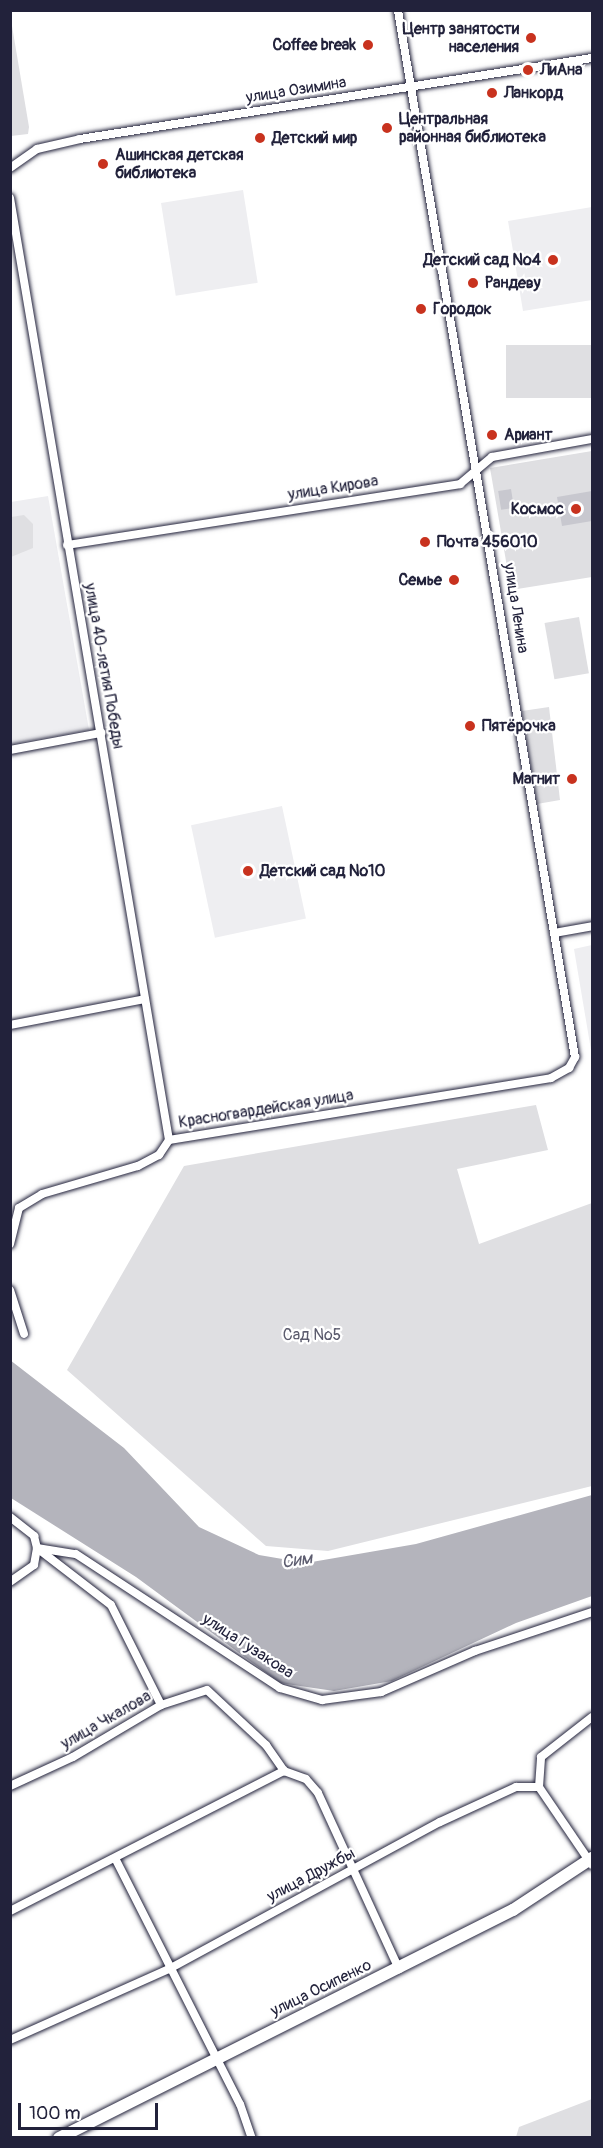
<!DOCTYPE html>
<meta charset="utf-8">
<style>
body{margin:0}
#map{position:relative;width:603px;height:2148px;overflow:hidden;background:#fff;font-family:Pangolin,sans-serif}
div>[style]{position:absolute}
.built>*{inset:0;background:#eeeef1;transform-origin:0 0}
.green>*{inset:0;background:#dfdfe2;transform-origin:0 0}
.water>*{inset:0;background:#b4b4bc}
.building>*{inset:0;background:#c8c8cf;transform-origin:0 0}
.roads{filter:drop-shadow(0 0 2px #22223b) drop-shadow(0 0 2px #22223b)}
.street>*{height:8px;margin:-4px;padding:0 4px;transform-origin:4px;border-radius:4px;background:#fff}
.secondary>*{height:12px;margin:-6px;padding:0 6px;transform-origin:6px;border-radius:6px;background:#fff}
.dots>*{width:16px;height:16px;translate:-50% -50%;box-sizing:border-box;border:3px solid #fff;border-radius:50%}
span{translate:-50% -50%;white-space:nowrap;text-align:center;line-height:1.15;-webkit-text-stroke:4.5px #fff;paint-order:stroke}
.poi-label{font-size:16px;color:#22223b;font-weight:700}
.right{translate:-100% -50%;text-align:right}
.left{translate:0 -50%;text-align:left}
.street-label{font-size:16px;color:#22223b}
.park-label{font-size:16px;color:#5b5b6d}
.water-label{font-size:18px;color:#5c5c6f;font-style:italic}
.frame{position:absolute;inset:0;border:12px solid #22223b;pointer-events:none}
.scale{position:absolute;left:18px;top:2103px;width:140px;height:27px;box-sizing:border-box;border:3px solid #22223b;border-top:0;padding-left:8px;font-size:18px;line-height:21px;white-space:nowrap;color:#22223b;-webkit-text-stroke:4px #fff;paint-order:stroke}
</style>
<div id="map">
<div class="built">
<div style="left:243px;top:190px;width:94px;height:83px;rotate:81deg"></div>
<div style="clip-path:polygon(592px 207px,592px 300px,523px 311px,508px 221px)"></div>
<div style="clip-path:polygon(48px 496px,89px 730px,11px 744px,11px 502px)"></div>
<div style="left:282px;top:806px;width:115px;height:93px;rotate:78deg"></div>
<div style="clip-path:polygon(592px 945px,592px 1056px,574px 949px)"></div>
</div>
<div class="green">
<div style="clip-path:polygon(11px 20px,29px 127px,28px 134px,11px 136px)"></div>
<div style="left:592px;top:345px;width:53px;height:86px;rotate:90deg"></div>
<div style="clip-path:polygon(592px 451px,592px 577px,511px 590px,490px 468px)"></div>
<div style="clip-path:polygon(24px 515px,33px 524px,33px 548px,11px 557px,11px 517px)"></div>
<div style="left:579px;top:617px;width:57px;height:35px;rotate:80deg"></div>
<div style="clip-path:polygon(549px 707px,560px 800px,537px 804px,522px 711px)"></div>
<div style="clip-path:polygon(536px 1105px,548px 1150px,457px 1169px,479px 1244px,592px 1203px,592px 1486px,328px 1551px,266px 1546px,67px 1370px,184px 1166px)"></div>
<div style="clip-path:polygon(592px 2099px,592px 2137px,516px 2137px,519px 2127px)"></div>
</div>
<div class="water">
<div style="clip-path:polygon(10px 1360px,124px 1448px,199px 1527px,259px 1555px,306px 1563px,416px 1544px,592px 1495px,592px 1596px,516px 1623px,392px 1681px,334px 1691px,280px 1683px,136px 1577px,11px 1498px)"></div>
</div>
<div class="building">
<div style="left:511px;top:489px;width:19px;height:13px;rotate:81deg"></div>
<div style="clip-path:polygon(592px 491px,592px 521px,562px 526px,557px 497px)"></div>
</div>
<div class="roads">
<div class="street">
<div style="left:10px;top:168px;width:33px;rotate:-35deg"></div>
<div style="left:37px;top:149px;width:44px;rotate:-13.1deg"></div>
<div style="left:80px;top:139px;width:518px;rotate:-8.99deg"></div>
<div style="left:10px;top:198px;width:955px;rotate:80.42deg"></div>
<div style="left:67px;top:545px;width:398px;rotate:-8.8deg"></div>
<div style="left:460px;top:484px;width:42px;rotate:-40.2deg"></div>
<div style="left:492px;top:457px;width:102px;rotate:-10.2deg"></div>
<div style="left:10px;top:750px;width:93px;rotate:-10.6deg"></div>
<div style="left:554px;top:933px;width:39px;rotate:-10deg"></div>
<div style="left:10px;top:1025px;width:137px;rotate:-10.9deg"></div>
<div style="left:10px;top:1244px;width:37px;rotate:-76deg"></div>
<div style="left:19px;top:1208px;width:27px;rotate:-31deg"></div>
<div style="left:42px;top:1194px;width:100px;rotate:-16.3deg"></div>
<div style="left:138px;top:1166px;width:24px;rotate:-28deg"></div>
<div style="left:159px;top:1155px;width:18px;rotate:-56deg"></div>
<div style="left:169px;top:1140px;width:387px;rotate:-9.2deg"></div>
<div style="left:551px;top:1078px;width:21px;rotate:-29deg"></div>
<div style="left:569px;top:1068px;width:13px;rotate:-61deg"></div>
<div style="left:575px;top:1057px;width:1062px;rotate:-99.6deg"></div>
<div style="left:10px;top:1290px;width:46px;rotate:72.3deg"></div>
<div style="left:10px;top:1517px;width:31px;rotate:38deg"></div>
<div style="left:34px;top:1536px;width:12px;rotate:76deg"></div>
<div style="left:37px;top:1548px;width:17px;rotate:100deg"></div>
<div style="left:34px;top:1565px;width:29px;rotate:145deg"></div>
<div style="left:37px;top:1548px;width:39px;rotate:9deg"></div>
<div style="left:76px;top:1554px;width:244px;rotate:33.3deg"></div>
<div style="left:280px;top:1688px;width:44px;rotate:15.9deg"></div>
<div style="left:322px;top:1700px;width:60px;rotate:-7.7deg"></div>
<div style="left:381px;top:1692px;width:103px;rotate:-23.6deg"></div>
<div style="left:475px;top:1651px;width:123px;rotate:-18.4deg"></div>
<div style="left:37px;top:1548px;width:93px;rotate:37.6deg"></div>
<div style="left:111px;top:1605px;width:112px;rotate:63.4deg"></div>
<div style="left:10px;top:1786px;width:69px;rotate:-24.7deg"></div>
<div style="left:73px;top:1757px;width:102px;rotate:-30.6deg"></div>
<div style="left:161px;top:1705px;width:48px;rotate:-18.1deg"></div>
<div style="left:207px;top:1690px;width:81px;rotate:43deg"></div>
<div style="left:266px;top:1745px;width:32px;rotate:55deg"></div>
<div style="left:284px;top:1771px;width:23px;rotate:20deg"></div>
<div style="left:306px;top:1779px;width:18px;rotate:49deg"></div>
<div style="left:318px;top:1793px;width:194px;rotate:65.3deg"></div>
<div style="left:539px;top:1787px;width:94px;rotate:55.8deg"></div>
<div style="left:116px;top:1860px;width:274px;rotate:63.1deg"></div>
<div style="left:240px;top:2104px;width:36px;rotate:71deg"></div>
<div style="left:10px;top:1911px;width:308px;rotate:-27.1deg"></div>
<div style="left:10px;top:2040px;width:174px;rotate:-24.1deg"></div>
<div style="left:169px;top:1969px;width:308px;rotate:-28.5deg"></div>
<div style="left:440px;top:1822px;width:84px;rotate:-24.7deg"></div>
<div style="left:516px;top:1787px;width:23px"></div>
<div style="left:539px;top:1787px;width:30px;rotate:-86deg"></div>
<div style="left:541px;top:1757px;width:65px;rotate:-38.1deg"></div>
</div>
<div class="secondary">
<div style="left:59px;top:2138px;width:508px;rotate:-26.67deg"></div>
<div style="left:513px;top:1910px;width:95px;rotate:-33.4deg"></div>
</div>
</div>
<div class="dots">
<div style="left:531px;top:38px;background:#c8321e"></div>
<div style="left:368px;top:45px;background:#c8321e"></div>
<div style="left:528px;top:70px;background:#c8321e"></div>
<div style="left:492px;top:93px;background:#c8321e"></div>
<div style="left:387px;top:128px;background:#c8321e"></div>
<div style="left:260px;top:138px;background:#c8321e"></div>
<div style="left:103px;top:164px;background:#c8321e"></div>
<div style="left:553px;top:260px;background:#c8321e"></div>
<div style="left:473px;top:283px;background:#c8321e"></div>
<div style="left:421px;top:309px;background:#c8321e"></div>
<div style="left:492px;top:435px;background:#c8321e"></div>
<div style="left:576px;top:509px;background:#c8321e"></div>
<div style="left:425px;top:542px;background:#c8321e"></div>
<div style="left:454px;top:580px;background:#c8321e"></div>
<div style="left:470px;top:726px;background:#c8321e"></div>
<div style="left:572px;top:779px;background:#c8321e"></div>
<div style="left:248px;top:871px;background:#c8321e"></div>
</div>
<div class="poi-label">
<span class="right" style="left:519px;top:38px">Центр занятости<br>населения</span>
<span class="right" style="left:356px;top:45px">Coffee break</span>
<span class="left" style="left:540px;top:70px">ЛиАна</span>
<span class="left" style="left:504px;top:93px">Ланкорд</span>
<span class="left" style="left:399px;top:128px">Центральная<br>районная библиотека</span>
<span class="left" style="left:272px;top:138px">Детский мир</span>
<span class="left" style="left:115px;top:164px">Ашинская детская<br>библиотека</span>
<span class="right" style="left:541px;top:260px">Детский сад №4</span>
<span class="left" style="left:485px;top:283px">Рандеву</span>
<span class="left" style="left:433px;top:309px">Городок</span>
<span class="left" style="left:504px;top:435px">Ариант</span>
<span class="right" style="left:564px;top:509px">Космос</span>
<span class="left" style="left:437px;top:542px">Почта 456010</span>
<span class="right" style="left:442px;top:580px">Семье</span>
<span class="left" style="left:482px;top:726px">Пятёрочка</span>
<span class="right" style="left:560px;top:779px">Магнит</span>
<span class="left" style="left:260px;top:871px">Детский сад №10</span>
</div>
<div class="street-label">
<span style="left:296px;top:90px;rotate:-9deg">улица Озимина</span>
<span style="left:333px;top:488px;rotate:-9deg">улица Кирова</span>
<span style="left:516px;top:608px;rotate:81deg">улица Ленина</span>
<span style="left:104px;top:666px;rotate:80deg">улица 40-летия Победы</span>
<span style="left:266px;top:1109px;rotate:-9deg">Красногвардейская улица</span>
<span style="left:248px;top:1646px;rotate:33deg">улица Гузакова</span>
<span style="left:106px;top:1720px;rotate:-30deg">улица Чкалова</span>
<span style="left:311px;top:1875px;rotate:-28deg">улица Дружбы</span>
<span style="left:321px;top:1988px;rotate:-26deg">улица Осипенко</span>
</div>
<div class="park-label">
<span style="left:312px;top:1335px">Сад №5</span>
</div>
<div class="water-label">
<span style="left:297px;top:1561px;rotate:-9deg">Сим</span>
</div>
<div class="frame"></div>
<div class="scale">100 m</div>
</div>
